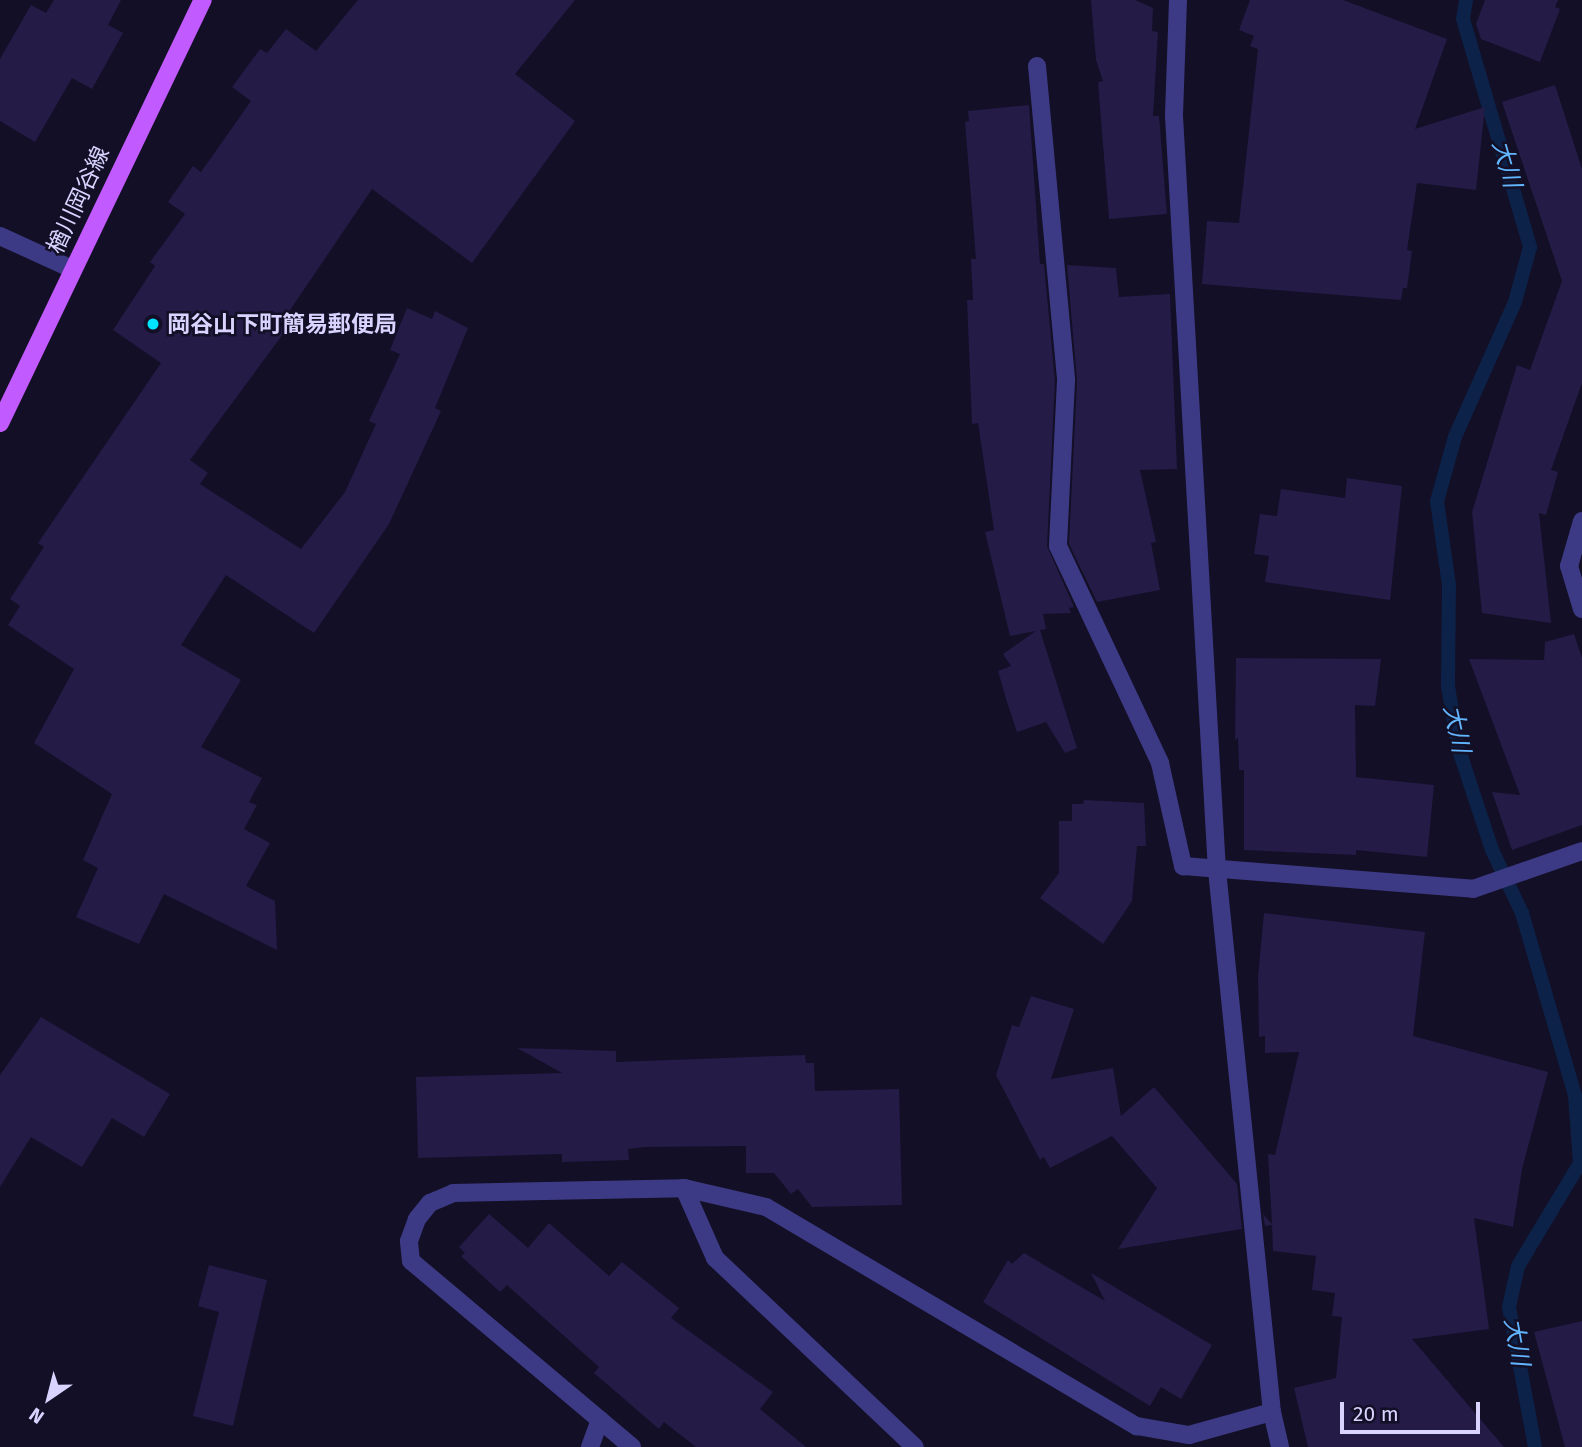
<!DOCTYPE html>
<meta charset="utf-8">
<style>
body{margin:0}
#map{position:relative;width:1582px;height:1447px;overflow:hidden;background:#130f26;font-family:"Fira Sans","Noto Sans JP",sans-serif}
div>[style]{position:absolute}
.stream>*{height:14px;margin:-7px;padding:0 7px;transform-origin:7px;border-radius:7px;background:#0c2248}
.building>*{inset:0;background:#241b47}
.minor>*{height:18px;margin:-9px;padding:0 9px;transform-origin:9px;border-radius:9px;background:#3d3a85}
.major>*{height:18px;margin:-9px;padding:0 9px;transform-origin:9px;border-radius:9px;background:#c25bff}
.dots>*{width:19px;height:19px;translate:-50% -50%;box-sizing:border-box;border:4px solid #130f26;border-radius:50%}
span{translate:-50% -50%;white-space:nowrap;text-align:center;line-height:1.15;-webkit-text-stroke:5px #130f26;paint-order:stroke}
.street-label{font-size:23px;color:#d9d4ff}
.poi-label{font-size:23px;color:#d9d4ff;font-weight:700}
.left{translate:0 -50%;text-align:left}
.water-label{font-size:24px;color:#62b6ff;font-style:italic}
.north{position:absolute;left:14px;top:1363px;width:70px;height:70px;-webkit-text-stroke:5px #130f26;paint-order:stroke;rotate:215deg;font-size:19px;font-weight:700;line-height:28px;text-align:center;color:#d9d4ff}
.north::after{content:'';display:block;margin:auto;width:24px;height:32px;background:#d9d4ff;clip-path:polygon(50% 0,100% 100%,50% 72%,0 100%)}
.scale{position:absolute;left:1340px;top:1402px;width:140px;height:32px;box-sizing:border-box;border:4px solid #d9d4ff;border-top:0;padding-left:9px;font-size:21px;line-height:24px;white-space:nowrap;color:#d9d4ff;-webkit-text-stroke:5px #130f26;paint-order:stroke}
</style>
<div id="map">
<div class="stream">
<div style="left:1466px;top:0;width:19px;rotate:99deg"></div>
<div style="left:1463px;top:19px;width:238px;rotate:73.6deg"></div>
<div style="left:1530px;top:247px;width:57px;rotate:105.3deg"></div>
<div style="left:1515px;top:302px;width:148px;rotate:114deg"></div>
<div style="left:1455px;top:437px;width:66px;rotate:105.7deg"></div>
<div style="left:1437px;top:501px;width:85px;rotate:81.9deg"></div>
<div style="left:1449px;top:585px;width:101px;rotate:90.6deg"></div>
<div style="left:1448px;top:686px;width:62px;rotate:80.7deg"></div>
<div style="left:1458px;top:747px;width:108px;rotate:71.7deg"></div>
<div style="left:1492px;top:850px;width:70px;rotate:64.5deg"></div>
<div style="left:1522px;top:913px;width:191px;rotate:73.8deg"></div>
<div style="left:1575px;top:1096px;width:67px;rotate:85.7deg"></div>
<div style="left:1580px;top:1163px;width:120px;rotate:121deg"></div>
<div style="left:1518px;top:1266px;width:42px;rotate:102.4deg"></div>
<div style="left:1509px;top:1307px;width:142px;rotate:79.5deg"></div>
</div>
<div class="building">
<div style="clip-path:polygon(54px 0,121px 0,108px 25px,123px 33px,92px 89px,72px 78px,35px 142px,0 121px,0 59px,31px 5px,46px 13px)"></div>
<div style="clip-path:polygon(358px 0,575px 0,515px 74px,575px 121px,472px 263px,372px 189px,280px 325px,286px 330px,190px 460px,208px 473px,200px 484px,301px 549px,345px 492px,376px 424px,369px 421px,400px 354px,390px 350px,407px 308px,432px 319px,435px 311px,468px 328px,435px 408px,441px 411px,389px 524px,314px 633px,226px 575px,181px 645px,241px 680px,201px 747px,262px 778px,249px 802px,257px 805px,244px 829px,270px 843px,246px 886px,275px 901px,277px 950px,164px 894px,139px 944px,76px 917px,98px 868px,83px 860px,112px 794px,34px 743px,74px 669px,8px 625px,20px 606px,10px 599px,44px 547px,38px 543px,161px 363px,113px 330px,155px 266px,150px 262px,185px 214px,168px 202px,193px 166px,201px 172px,251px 101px,232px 87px,260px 49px,267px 53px,286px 29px,316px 51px)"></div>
<div style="clip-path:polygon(1091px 0,1135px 0,1153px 8px,1152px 31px,1158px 32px,1153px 116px,1159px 116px,1167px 214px,1109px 219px,1098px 82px,1103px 81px,1096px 60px)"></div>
<div style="clip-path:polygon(1250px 0,1343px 0,1447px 39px,1415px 129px,1485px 107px,1476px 190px,1417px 183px,1407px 250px,1412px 251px,1407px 288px,1403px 288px,1401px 300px,1202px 284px,1207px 221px,1239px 223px,1258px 49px,1250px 46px,1254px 36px,1239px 30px)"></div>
<div style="clip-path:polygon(1485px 0,1558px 0,1555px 7px,1560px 9px,1540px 62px,1481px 39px,1476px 24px)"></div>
<div style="clip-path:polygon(1555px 85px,1582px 169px,1582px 383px,1551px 470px,1558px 472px,1546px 515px,1539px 513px,1551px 623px,1482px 613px,1472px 512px,1517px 365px,1530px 370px,1562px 281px,1502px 102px)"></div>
<div style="clip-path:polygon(1029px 105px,1040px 264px,1044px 264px,1055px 381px,1047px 546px,1074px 607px,1069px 608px,1071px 613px,1043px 614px,1046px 629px,1040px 630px,1077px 748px,1065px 753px,1046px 722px,1017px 732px,1007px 702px,998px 671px,1011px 666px,1003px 654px,1036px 631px,1010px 636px,985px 532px,994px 530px,978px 423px,972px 424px,967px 300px,973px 300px,971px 259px,976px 259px,965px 122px,969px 121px,968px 111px)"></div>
<div style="clip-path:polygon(1067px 265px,1116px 268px,1119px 297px,1170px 294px,1177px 469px,1140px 470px,1156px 542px,1151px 543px,1160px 590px,1097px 602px,1069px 544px,1077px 381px)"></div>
<div style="clip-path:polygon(1347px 478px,1402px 486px,1390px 600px,1265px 582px,1269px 556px,1254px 554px,1260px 514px,1277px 516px,1281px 489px,1345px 498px)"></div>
<div style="clip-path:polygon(1574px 634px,1582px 658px,1582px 825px,1512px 850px,1492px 792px,1520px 795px,1469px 659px,1544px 660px,1545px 642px)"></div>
<div style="clip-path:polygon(1236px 658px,1381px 659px,1375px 706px,1355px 705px,1356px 777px,1434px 785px,1427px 857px,1356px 850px,1356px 855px,1244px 850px,1244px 770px,1239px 770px,1238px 738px,1235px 740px)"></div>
<div style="clip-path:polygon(1084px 800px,1144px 803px,1146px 846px,1137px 846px,1132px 901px,1103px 944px,1040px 898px,1059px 873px,1059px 821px,1072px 821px,1072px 804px,1083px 804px)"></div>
<div style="clip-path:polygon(1264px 913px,1425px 932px,1413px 1036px,1548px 1072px,1522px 1169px,1513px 1227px,1474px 1218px,1489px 1329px,1412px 1339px,1504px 1447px,1308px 1447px,1294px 1388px,1336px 1378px,1342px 1317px,1332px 1316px,1335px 1293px,1312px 1290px,1316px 1256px,1273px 1251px,1272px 1225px,1265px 1226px,1263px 1214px,1272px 1224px,1268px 1154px,1275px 1155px,1299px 1052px,1265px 1053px,1265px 1036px,1259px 1037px,1258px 976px)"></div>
<div style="clip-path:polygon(1031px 996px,1074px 1009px,1051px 1079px,1113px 1068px,1121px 1116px,1154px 1087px,1237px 1184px,1242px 1229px,1118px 1249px,1157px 1188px,1112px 1136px,1050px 1168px,1044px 1157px,1040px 1160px,996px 1075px,1012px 1025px,1019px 1027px)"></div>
<div style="clip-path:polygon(41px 1017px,170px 1094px,144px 1137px,112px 1118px,82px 1167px,31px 1137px,0 1187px,0 1075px)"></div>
<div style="clip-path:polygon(517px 1048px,616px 1051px,616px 1062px,805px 1055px,806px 1063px,814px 1063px,815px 1091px,899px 1089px,902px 1205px,812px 1207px,798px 1189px,791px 1194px,774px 1173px,746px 1173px,746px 1146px,645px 1147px,628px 1149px,629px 1160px,562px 1162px,562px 1154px,418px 1158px,416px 1077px,562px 1073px)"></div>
<div style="clip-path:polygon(489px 1214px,528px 1248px,549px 1223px,609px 1276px,622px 1262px,679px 1308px,671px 1318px,773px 1392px,760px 1409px,806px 1447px,696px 1447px,664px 1422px,659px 1429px,594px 1373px,599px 1367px,507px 1285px,500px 1292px,461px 1256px,465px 1253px,459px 1247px)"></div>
<div style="clip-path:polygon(1024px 1253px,1105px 1301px,1091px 1273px,1212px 1345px,1181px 1399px,1161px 1387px,1150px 1406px,983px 1302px,1008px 1260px,1012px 1264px)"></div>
<div style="clip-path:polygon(209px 1265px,267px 1280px,233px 1426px,193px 1416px,219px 1312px,198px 1306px)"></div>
<div style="clip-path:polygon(1582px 1321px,1582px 1447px,1565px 1447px,1534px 1332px)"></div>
</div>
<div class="minor">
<div style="left:1178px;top:0;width:116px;rotate:92deg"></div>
<div style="left:1174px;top:116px;width:755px;rotate:86.74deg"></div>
<div style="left:1217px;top:870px;width:545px;rotate:84.21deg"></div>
<div style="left:1272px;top:1412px;width:36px;rotate:77deg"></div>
<div style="left:1037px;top:66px;width:316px;rotate:84.7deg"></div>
<div style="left:1066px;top:381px;width:165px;rotate:92.8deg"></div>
<div style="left:1058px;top:546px;width:240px;rotate:64.8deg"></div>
<div style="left:1160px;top:763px;width:106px;rotate:77.4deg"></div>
<div style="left:1183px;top:866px;width:291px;rotate:4.5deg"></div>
<div style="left:1473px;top:889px;width:115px;rotate:-19.2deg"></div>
<div style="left:0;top:236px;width:79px;rotate:24.6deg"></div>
<div style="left:1582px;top:521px;width:47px;rotate:106.1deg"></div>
<div style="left:1569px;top:566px;width:45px;rotate:73.2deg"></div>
<div style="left:684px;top:1188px;width:77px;rotate:66.1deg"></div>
<div style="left:715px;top:1258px;width:275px;rotate:43.4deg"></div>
<div style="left:590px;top:1447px;width:29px;rotate:-70deg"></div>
<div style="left:632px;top:1447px;width:289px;rotate:-139.9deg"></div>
<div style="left:411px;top:1261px;width:20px;rotate:-96deg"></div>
<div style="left:409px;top:1241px;width:23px;rotate:-70deg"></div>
<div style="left:417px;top:1219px;width:21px;rotate:-51deg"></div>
<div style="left:430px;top:1203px;width:25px;rotate:-23deg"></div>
<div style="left:453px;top:1193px;width:231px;rotate:-1.2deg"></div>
<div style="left:684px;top:1188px;width:84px;rotate:13deg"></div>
<div style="left:766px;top:1207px;width:431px;rotate:30.6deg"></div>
<div style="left:1137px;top:1426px;width:53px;rotate:9.8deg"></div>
<div style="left:1189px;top:1435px;width:86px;rotate:-15.5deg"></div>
</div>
<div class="major">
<div style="left:0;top:423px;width:469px;rotate:-64.4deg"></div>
</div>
<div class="dots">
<div style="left:153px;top:324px;background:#00e5ff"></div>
</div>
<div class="street-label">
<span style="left:78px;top:200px;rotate:-65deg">楢川岡谷線</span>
</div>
<div class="poi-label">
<span class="left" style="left:167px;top:324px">岡谷山下町簡易郵便局</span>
</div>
<div class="water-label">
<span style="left:1506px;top:164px;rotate:74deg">大川</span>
<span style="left:1456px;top:729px;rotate:78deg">大川</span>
<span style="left:1516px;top:1342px;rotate:80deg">大川</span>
</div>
<div class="north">N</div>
<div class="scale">20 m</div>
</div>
